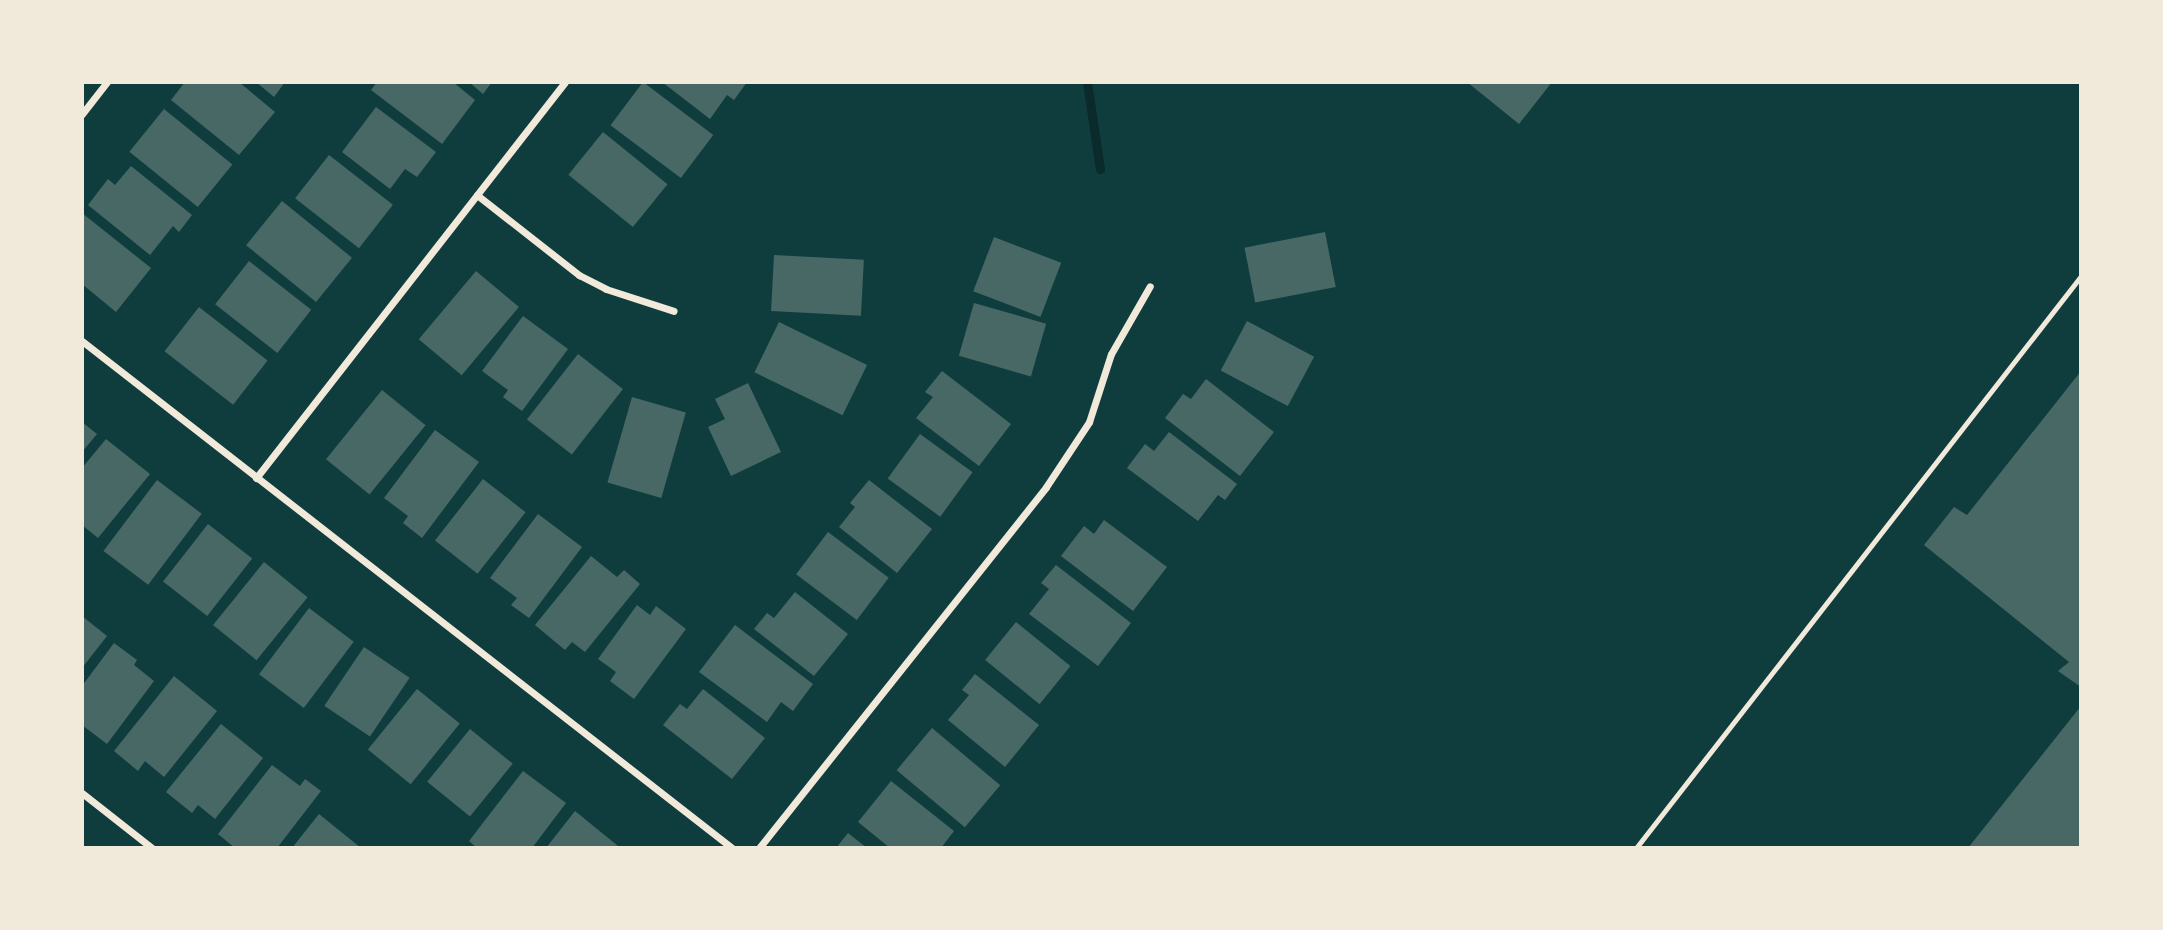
<!DOCTYPE html>
<style>
body{margin:0}
#map{position:relative;width:2163px;height:930px;overflow:hidden;background:#0f3d3e;font-family:Overpass,sans-serif}
div>[style]{position:absolute}
.stream>*{height:9px;margin:-4.5px;padding:0 4.5px;transform-origin:4.5px;border-radius:4.5px;background:#0a2a2b}
.building>*{inset:0;background:#486865;transform-origin:0 0}
.service>*{height:5px;margin:-2.5px;padding:0 2.5px;transform-origin:2.5px;border-radius:2.5px;background:#f1e9da}
.minor>*{height:7px;margin:-3.5px;padding:0 3.5px;transform-origin:3.5px;border-radius:3.5px;background:#f1e9da}
span{translate:-50% -50%;white-space:nowrap;text-align:center;line-height:1.15;-webkit-text-stroke:5px #f1e9da;paint-order:stroke}
.frame{position:absolute;inset:0;border:84px solid #f1e9da;pointer-events:none}
</style>
<div id="map">
<div class="stream">
<div style="left:1087px;top:82px;width:88px;rotate:81.5deg"></div>
</div>
<div class="building">
<div style="clip-path:polygon(185px 82px,239px 82px,275px 112px,239px 155px,171px 100px)"></div>
<div style="clip-path:polygon(256px 82px,285px 82px,274px 97px)"></div>
<div style="clip-path:polygon(377px 82px,453px 82px,475px 100px,442px 144px,371px 90px)"></div>
<div style="clip-path:polygon(469px 82px,492px 82px,483px 94px)"></div>
<div style="left:643px;top:82px;width:88px;height:54px;rotate:37deg"></div>
<div style="clip-path:polygon(662px 82px,747px 82px,734px 100px,727px 95px,710px 119px)"></div>
<div style="clip-path:polygon(1467px 82px,1552px 82px,1519px 124px)"></div>
<div style="clip-path:polygon(376px 107px,436px 152px,417px 177px,405px 169px,390px 189px,342px 152px)"></div>
<div style="left:164px;top:109px;width:88px;height:55px;rotate:39deg"></div>
<div style="left:603px;top:132px;width:83px;height:55px;rotate:39deg"></div>
<div style="left:329px;top:155px;width:81px;height:55px;rotate:38deg"></div>
<div style="clip-path:polygon(131px 166px,192px 215px,179px 232px,173px 226px,150px 255px,88px 205px,108px 179px,115px 185px)"></div>
<div style="left:282px;top:201px;width:90px;height:57px;rotate:39deg"></div>
<div style="clip-path:polygon(82px 213px,151px 268px,116px 312px,82px 284px)"></div>
<div style="left:1325px;top:232px;width:56px;height:82px;rotate:79deg"></div>
<div style="left:994px;top:237px;width:72px;height:58px;rotate:21deg"></div>
<div style="left:774px;top:255px;width:90px;height:56px;rotate:3deg"></div>
<div style="left:249px;top:261px;width:79px;height:55px;rotate:38deg"></div>
<div style="left:476px;top:271px;width:56px;height:89px;rotate:40deg"></div>
<div style="left:974px;top:303px;width:75px;height:55px;rotate:16deg"></div>
<div style="left:199px;top:307px;width:87px;height:56px;rotate:38deg"></div>
<div style="clip-path:polygon(523px 316px,568px 349px,522px 411px,503px 397px,508px 390px,482px 371px)"></div>
<div style="left:1247px;top:321px;width:76px;height:56px;rotate:28deg"></div>
<div style="left:779px;top:322px;width:98px;height:56px;rotate:26deg"></div>
<div style="left:578px;top:354px;width:57px;height:83px;rotate:38deg"></div>
<div style="clip-path:polygon(942px 371px,1011px 424px,979px 466px,916px 418px,933px 397px,925px 392px)"></div>
<div style="clip-path:polygon(2081px 371px,2081px 687px,2058px 671px,2069px 662px,1924px 545px,1954px 507px,1967px 515px)"></div>
<div style="clip-path:polygon(1206px 379px,1274px 432px,1240px 476px,1165px 418px,1183px 394px,1191px 399px)"></div>
<div style="clip-path:polygon(748px 383px,781px 452px,731px 476px,708px 427px,725px 419px,715px 399px)"></div>
<div style="left:382px;top:390px;width:56px;height:89px;rotate:39deg"></div>
<div style="left:632px;top:397px;width:56px;height:89px;rotate:16deg"></div>
<div style="clip-path:polygon(82px 422px,97px 434px,82px 452px)"></div>
<div style="clip-path:polygon(435px 430px,479px 462px,422px 538px,403px 523px,408px 516px,384px 498px)"></div>
<div style="clip-path:polygon(1169px 432px,1237px 484px,1225px 500px,1218px 495px,1198px 521px,1127px 468px,1145px 444px,1154px 451px)"></div>
<div style="left:920px;top:434px;width:65px;height:55px;rotate:36deg"></div>
<div style="clip-path:polygon(106px 439px,150px 474px,98px 538px,82px 525px,82px 468px)"></div>
<div style="left:483px;top:479px;width:54px;height:78px;rotate:38deg"></div>
<div style="left:157px;top:480px;width:56px;height:89px;rotate:37deg"></div>
<div style="clip-path:polygon(869px 480px,932px 529px,897px 573px,839px 527px,855px 507px,850px 503px)"></div>
<div style="clip-path:polygon(538px 514px,582px 547px,529px 618px,511px 605px,517px 598px,490px 578px)"></div>
<div style="clip-path:polygon(1104px 520px,1167px 567px,1133px 611px,1061px 556px,1084px 526px,1094px 534px)"></div>
<div style="left:208px;top:524px;width:56px;height:73px;rotate:38deg"></div>
<div style="left:828px;top:532px;width:76px;height:53px;rotate:37deg"></div>
<div style="clip-path:polygon(591px 556px,617px 577px,624px 570px,640px 584px,585px 652px,572px 642px,565px 650px,535px 625px)"></div>
<div style="left:264px;top:562px;width:56px;height:81px;rotate:39deg"></div>
<div style="clip-path:polygon(1056px 565px,1131px 623px,1098px 666px,1029px 614px,1049px 589px,1041px 583px)"></div>
<div style="clip-path:polygon(795px 592px,848px 634px,814px 676px,754px 629px,767px 613px,774px 618px)"></div>
<div style="clip-path:polygon(637px 605px,650px 615px,656px 606px,686px 629px,634px 699px,610px 681px,616px 672px,598px 659px)"></div>
<div style="left:309px;top:608px;width:56px;height:83px;rotate:37deg"></div>
<div style="clip-path:polygon(82px 616px,107px 636px,82px 668px)"></div>
<div style="left:1016px;top:622px;width:70px;height:49px;rotate:39deg"></div>
<div style="clip-path:polygon(735px 625px,813px 684px,793px 711px,781px 702px,767px 722px,699px 672px)"></div>
<div style="clip-path:polygon(114px 643px,137px 660px,134px 665px,154px 681px,107px 744px,82px 725px,82px 686px)"></div>
<div style="left:364px;top:647px;width:55px;height:71px;rotate:34deg"></div>
<div style="clip-path:polygon(975px 674px,1039px 725px,1005px 767px,948px 720px,969px 695px,962px 690px)"></div>
<div style="clip-path:polygon(174px 676px,217px 711px,164px 777px,145px 761px,138px 771px,114px 751px)"></div>
<div style="left:417px;top:689px;width:55px;height:78px;rotate:39deg"></div>
<div style="clip-path:polygon(703px 689px,765px 738px,732px 779px,663px 725px,680px 704px,687px 709px)"></div>
<div style="clip-path:polygon(2081px 706px,2081px 848px,1968px 848px)"></div>
<div style="clip-path:polygon(221px 724px,263px 758px,215px 819px,198px 805px,192px 813px,166px 792px)"></div>
<div style="left:932px;top:728px;width:89px;height:55px;rotate:40deg"></div>
<div style="left:470px;top:729px;width:55px;height:68px;rotate:39deg"></div>
<div style="clip-path:polygon(272px 765px,300px 786px,305px 779px,321px 791px,277px 848px,235px 848px,218px 834px)"></div>
<div style="clip-path:polygon(523px 771px,566px 803px,532px 848px,477px 848px,469px 841px)"></div>
<div style="clip-path:polygon(891px 781px,954px 831px,941px 848px,890px 848px,858px 822px)"></div>
<div style="clip-path:polygon(575px 811px,618px 846px,616px 848px,546px 848px)"></div>
<div style="clip-path:polygon(319px 814px,361px 848px,292px 848px)"></div>
<div style="clip-path:polygon(848px 833px,867px 848px,836px 848px)"></div>
</div>
<div class="service">
<div style="left:1636px;top:848px;width:725px;rotate:-52.12deg"></div>
</div>
<div class="minor">
<div style="left:82px;top:114px;width:41px;rotate:-52deg"></div>
<div style="left:477px;top:195px;width:130px;rotate:38.1deg"></div>
<div style="left:579px;top:275px;width:30px;rotate:27deg"></div>
<div style="left:606px;top:289px;width:71px;rotate:17.9deg"></div>
<div style="left:82px;top:341px;width:824px;rotate:37.95deg"></div>
<div style="left:256px;top:478px;width:502px;rotate:-52.03deg"></div>
<div style="left:82px;top:793px;width:89px;rotate:38.2deg"></div>
<div style="left:759px;top:848px;width:461px;rotate:-51.5deg"></div>
<div style="left:1046px;top:487px;width:78px;rotate:-56.5deg"></div>
<div style="left:1089px;top:422px;width:71px;rotate:-72.1deg"></div>
<div style="left:1111px;top:354px;width:78px;rotate:-60.2deg"></div>
</div>
<div class="frame"></div>
</div>
